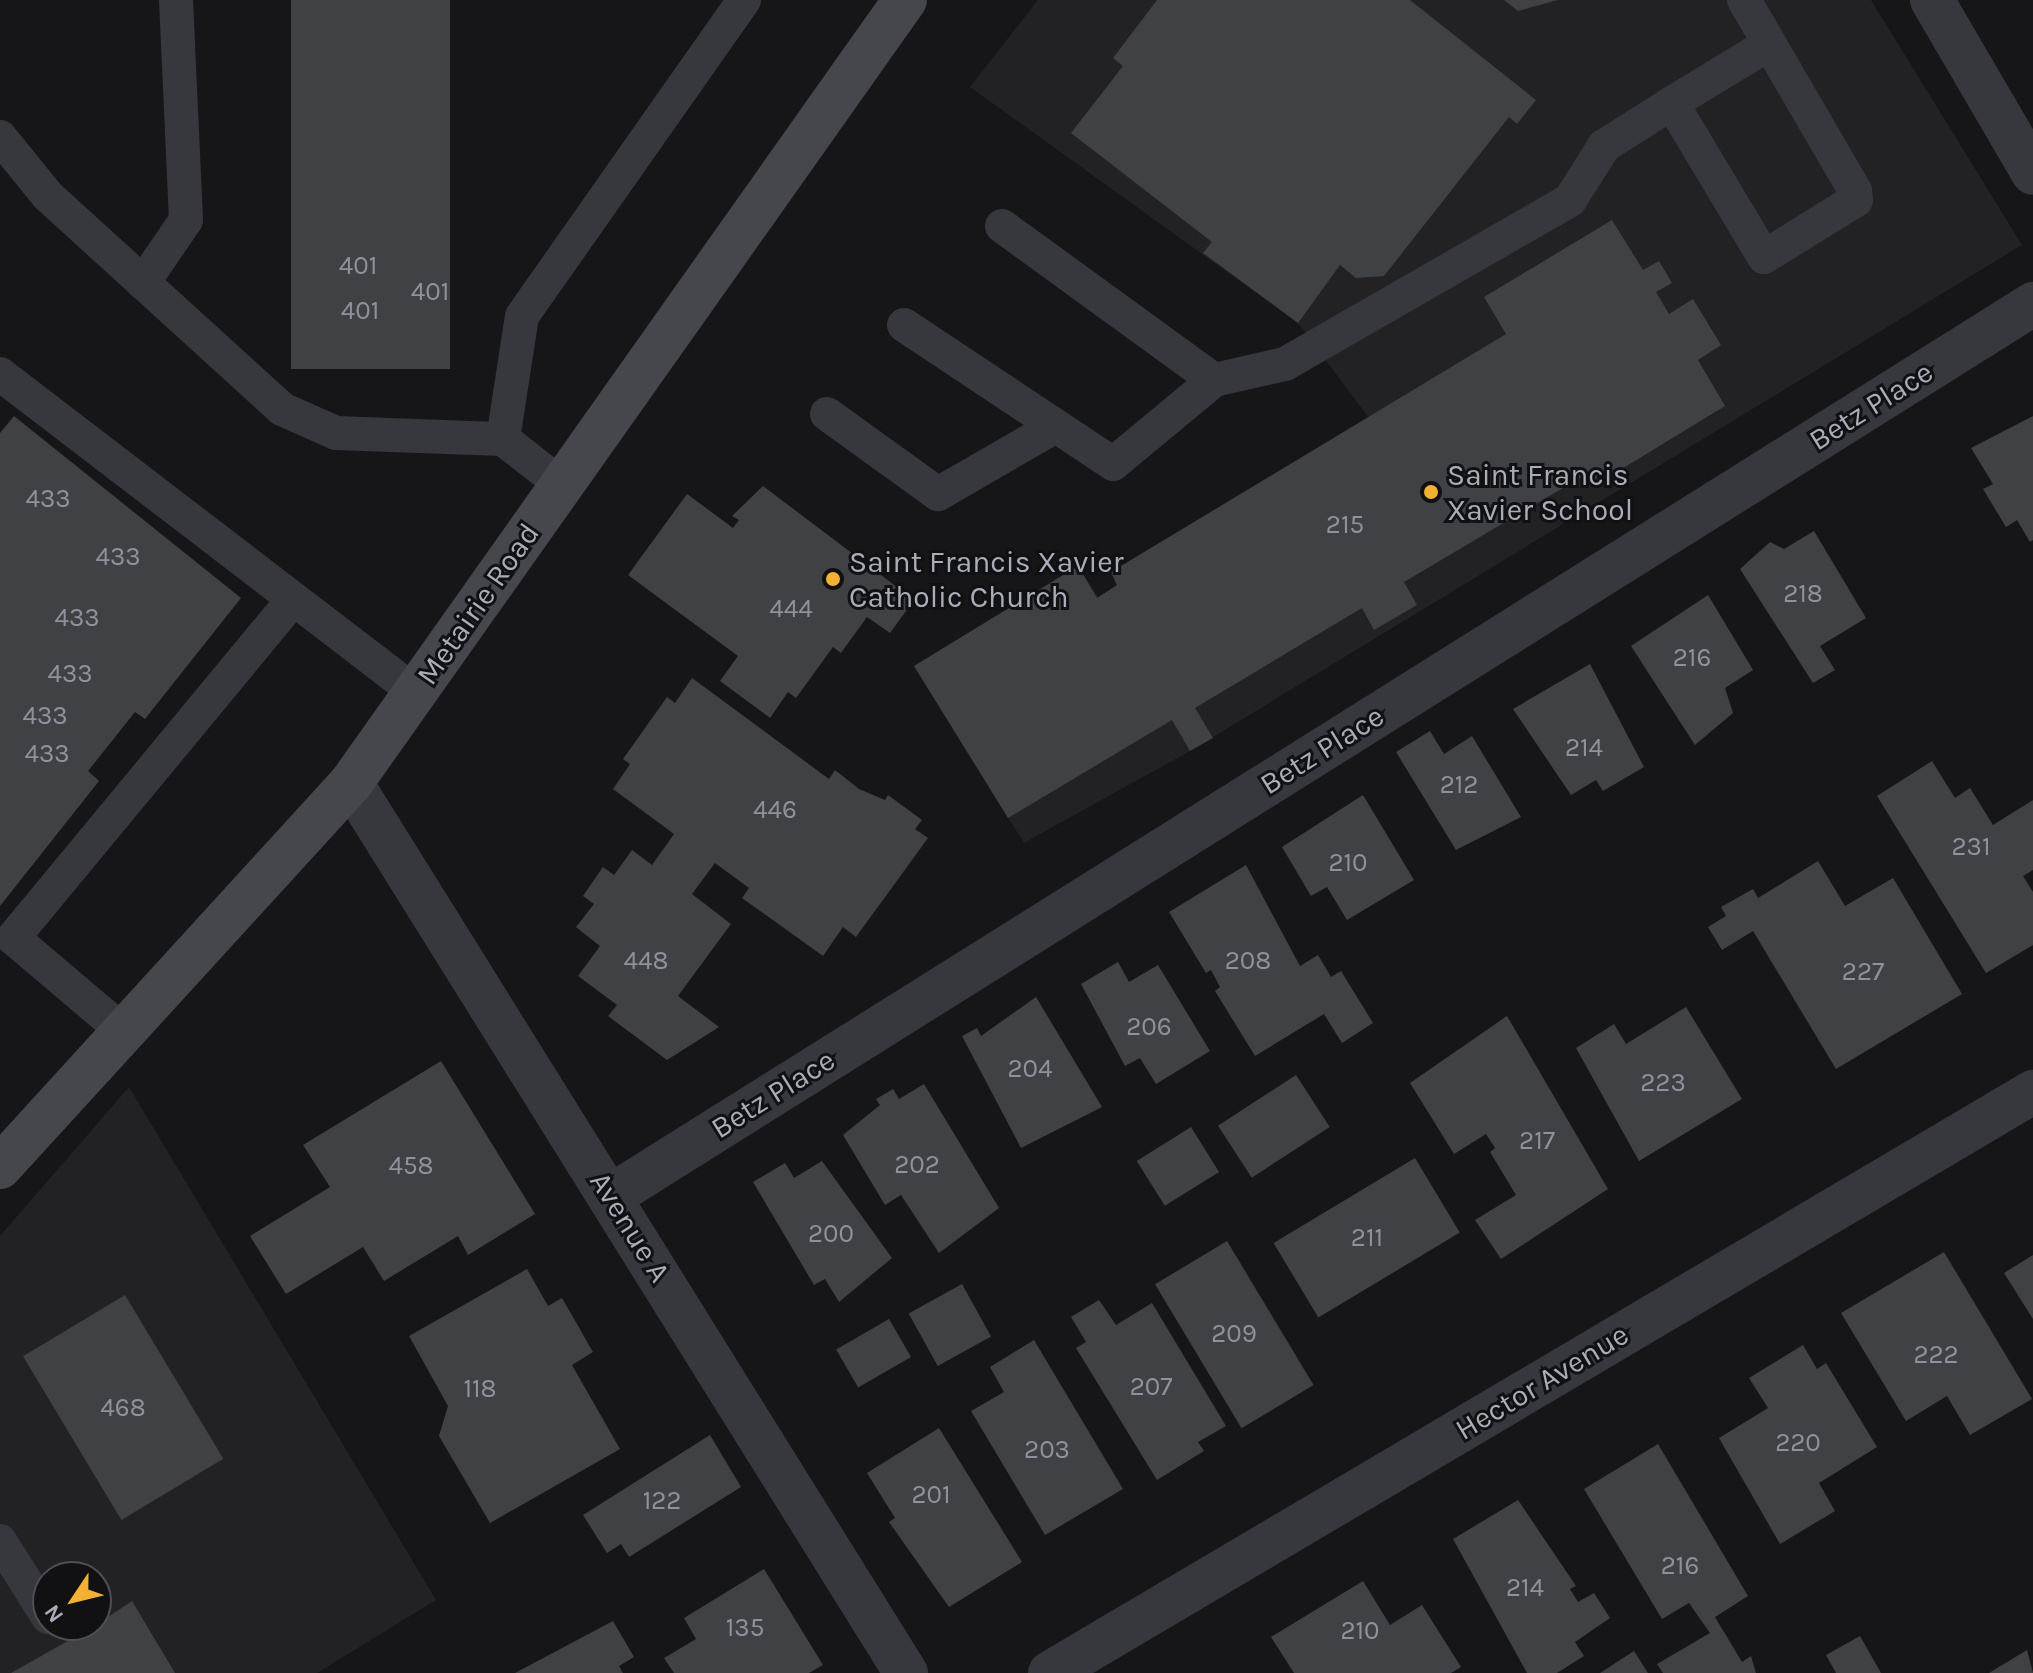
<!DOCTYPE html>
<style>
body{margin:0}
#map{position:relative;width:2033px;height:1673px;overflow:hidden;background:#161618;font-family:Karla,sans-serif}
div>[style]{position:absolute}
.built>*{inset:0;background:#222225}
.building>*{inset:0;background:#404145;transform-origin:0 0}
.service>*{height:34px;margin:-17px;padding:0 17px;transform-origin:17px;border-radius:17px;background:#37383d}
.minor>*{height:44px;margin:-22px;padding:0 22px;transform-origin:22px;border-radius:22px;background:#37383d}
.secondary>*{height:44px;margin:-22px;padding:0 22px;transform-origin:22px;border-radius:22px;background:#45474d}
.dots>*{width:22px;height:22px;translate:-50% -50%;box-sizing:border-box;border:4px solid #111113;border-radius:50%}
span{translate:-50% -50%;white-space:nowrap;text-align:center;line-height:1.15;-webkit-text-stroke:6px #111113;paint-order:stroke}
.number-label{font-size:26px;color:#8e929b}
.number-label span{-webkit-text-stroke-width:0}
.street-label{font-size:30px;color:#a8adb8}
.poi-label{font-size:30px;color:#a8adb8}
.left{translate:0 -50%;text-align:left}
.north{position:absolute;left:32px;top:1561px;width:80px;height:80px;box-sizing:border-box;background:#111113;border:2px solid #4d4f55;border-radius:50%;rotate:235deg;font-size:22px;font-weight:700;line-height:32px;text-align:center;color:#a8adb8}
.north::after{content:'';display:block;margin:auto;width:28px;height:36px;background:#f2b134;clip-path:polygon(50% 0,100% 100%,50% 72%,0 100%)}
</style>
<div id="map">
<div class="built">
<div style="clip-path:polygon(1038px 0,1871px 0,2022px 245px,1190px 751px,1024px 843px,914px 666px,1078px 566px,1098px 597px,1117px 586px,1111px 572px,1369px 418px,1298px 323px,970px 87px)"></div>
<div style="clip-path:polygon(evenodd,129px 1087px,436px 1600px,317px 1673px,0 1673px,0 1236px,129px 1087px,48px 1577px,96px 1577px,96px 1625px,48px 1625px,48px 1577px)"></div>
</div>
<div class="building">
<div style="left:291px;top:0;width:159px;height:369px"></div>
<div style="clip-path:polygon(1157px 0,1410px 0,1536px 100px,1517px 124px,1509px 117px,1384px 276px,1356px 278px,1340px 265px,1298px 323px,1203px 253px,1212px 242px,1071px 133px,1123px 66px,1113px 58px)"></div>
<div style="clip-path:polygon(1504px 0,1558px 0,1518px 11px)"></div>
<div style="clip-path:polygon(1612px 220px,1643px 270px,1659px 261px,1672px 283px,1656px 292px,1669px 314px,1693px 299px,1721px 345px,1698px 360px,1725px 406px,1597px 484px,1590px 472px,1404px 582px,1417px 605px,1374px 630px,1362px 608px,1195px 708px,1213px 738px,1190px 751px,1172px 720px,1008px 818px,914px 666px,1078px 566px,1097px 598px,1117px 585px,1111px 572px,1506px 334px,1484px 297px)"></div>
<div style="clip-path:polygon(14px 416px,241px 598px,145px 719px,135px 712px,88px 771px,99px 781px,0 906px,0 433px)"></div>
<div style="clip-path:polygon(2033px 416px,2033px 540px,2030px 542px,2017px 520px,2006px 527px,1983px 489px,1993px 484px,1971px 448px)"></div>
<div style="clip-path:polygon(763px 486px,914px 600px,890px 633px,867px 617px,841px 653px,833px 647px,796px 698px,788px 692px,770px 718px,720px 681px,738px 656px,628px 575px,687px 494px,733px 528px,739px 520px,732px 516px)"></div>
<div style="clip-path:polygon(1814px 531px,1866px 618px,1820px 646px,1835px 670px,1813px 683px,1740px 569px,1770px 542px,1784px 549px)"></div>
<div style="clip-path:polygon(1708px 595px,1753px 670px,1725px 688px,1733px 713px,1695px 745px,1631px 646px)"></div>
<div style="clip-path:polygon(1590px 664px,1644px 767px,1603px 791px,1596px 780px,1571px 795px,1513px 709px)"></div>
<div style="clip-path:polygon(692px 678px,829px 779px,835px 770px,859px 789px,885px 800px,888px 795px,922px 820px,915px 829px,928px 838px,856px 937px,843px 927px,823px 956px,742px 898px,749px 888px,715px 863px,692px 894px,731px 924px,678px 996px,719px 1027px,667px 1060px,608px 1016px,617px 1005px,578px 976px,600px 946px,576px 927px,594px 904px,583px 896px,603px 867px,614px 875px,632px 850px,652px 865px,674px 834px,613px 789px,630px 764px,623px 759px,667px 697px,675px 703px)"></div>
<div style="clip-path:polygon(1430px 731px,1444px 754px,1472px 736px,1521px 817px,1456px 850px,1396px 752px)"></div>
<div style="clip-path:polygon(1932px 761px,1955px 798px,1970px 788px,1993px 825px,2033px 800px,2033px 870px,2023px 876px,2033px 892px,2033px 945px,1986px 973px,1877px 796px)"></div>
<div style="clip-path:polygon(1363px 795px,1414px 880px,1347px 920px,1327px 887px,1311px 896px,1282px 847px)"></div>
<div style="clip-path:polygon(1818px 861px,1845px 906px,1893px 878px,1962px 994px,1836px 1069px,1753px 931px,1722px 950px,1708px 927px,1726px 916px,1721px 907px,1753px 889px,1758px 898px)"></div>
<div style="clip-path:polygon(1246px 865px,1300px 966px,1318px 955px,1331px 977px,1341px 971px,1373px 1023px,1342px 1043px,1324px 1014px,1255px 1056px,1215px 991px,1220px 987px,1211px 970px,1206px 973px,1169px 912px)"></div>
<div style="clip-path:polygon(1118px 962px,1129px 982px,1158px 965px,1210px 1051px,1156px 1084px,1140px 1058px,1125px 1066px,1081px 984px)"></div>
<div style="clip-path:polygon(1036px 997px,1102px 1107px,1021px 1148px,962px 1036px,977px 1028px,981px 1036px)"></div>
<div style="clip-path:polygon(1686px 1007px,1742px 1099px,1639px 1161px,1576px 1048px,1614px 1024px,1626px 1044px)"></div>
<div style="clip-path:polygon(1507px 1016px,1608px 1189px,1501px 1259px,1475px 1220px,1516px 1195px,1490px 1152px,1495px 1148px,1486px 1134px,1454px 1154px,1410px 1083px)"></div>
<div style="clip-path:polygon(441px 1061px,535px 1214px,468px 1255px,458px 1236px,384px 1281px,363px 1247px,286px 1294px,250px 1236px,330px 1187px,303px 1145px)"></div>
<div style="left:1296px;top:1075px;width:62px;height:93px;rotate:57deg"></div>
<div style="clip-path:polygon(924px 1084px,999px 1208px,939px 1253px,901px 1195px,885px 1205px,843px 1135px,880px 1105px,876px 1099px,893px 1089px,899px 1099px)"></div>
<div style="left:1191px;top:1127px;width:53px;height:64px;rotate:58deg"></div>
<div style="left:1415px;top:1158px;width:87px;height:165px;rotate:59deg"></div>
<div style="clip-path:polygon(822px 1161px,892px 1258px,839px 1302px,825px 1279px,814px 1285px,753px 1182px,785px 1163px,794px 1178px)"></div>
<div style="left:1227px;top:1241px;width:168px;height:84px;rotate:59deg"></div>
<div style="clip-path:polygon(1944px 1252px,2032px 1399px,1970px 1435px,1947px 1396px,1906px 1421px,1841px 1313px)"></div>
<div style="clip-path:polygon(2033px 1255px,2033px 1319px,2004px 1273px)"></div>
<div style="clip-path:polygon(527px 1269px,548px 1306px,562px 1298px,593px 1352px,572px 1365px,620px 1449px,490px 1523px,439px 1436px,448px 1406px,409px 1336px)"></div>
<div style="left:962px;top:1284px;width:60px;height:61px;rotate:61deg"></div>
<div style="left:125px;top:1295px;width:191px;height:119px;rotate:59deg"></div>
<div style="clip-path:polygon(1099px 1300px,1116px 1325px,1152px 1303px,1226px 1426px,1198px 1442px,1204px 1451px,1157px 1480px,1076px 1348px,1086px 1342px,1071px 1317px)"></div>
<div style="left:889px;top:1319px;width:44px;height:61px;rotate:60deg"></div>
<div style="clip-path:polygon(1034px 1340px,1123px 1489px,1045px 1535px,971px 1411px,1004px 1392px,990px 1367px)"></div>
<div style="clip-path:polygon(1803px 1345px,1817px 1369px,1826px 1363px,1877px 1447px,1819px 1483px,1835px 1511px,1780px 1544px,1719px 1438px,1768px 1408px,1749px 1378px)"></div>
<div style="clip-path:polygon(939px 1428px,1022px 1562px,949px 1607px,889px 1522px,895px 1518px,867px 1473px)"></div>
<div style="clip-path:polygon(710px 1435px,741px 1487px,629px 1557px,621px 1544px,607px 1553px,583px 1515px)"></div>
<div style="clip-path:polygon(1658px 1444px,1748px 1596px,1715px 1617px,1742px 1662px,1751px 1656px,1756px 1673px,1663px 1673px,1657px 1664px,1710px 1633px,1689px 1603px,1662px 1619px,1584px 1489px)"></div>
<div style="clip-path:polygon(1518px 1500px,1576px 1586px,1570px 1589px,1578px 1602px,1594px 1593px,1610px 1618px,1575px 1642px,1584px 1656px,1557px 1673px,1527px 1673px,1453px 1539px)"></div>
<div style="clip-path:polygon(764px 1569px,823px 1665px,809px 1673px,674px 1673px,664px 1658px,696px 1639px,684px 1618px)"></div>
<div style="clip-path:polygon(1363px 1581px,1390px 1625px,1422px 1605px,1461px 1667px,1451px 1673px,1294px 1673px,1271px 1637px)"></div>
<div style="clip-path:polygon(132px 1601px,175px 1673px,11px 1673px,96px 1625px)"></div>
<div style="clip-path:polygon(613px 1621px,634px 1657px,619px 1666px,623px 1673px,515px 1673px)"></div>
<div style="clip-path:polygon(1860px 1636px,1881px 1673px,1836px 1673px,1826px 1655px)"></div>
<div style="clip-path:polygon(2027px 1650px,2033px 1673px,1989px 1673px)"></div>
<div style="clip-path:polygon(1634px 1651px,1648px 1673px,1600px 1673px)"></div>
</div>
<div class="service">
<div style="left:1744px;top:0;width:221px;rotate:59.8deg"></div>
<div style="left:1855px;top:191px;width:9px;rotate:84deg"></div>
<div style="left:1856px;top:200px;width:108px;rotate:148.2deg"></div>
<div style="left:1764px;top:257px;width:179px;rotate:-120.9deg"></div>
<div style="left:1672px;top:103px;width:114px;rotate:-31.3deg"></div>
<div style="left:0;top:137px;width:76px;rotate:50.9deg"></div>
<div style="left:48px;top:196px;width:316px;rotate:42.3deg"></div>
<div style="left:282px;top:409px;width:59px;rotate:24deg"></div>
<div style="left:336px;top:433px;width:167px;rotate:2.1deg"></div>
<div style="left:503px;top:439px;width:75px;rotate:37.9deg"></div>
<div style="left:1002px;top:226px;width:262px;rotate:36deg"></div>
<div style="left:143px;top:283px;width:76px;rotate:-55.7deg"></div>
<div style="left:186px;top:220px;width:220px;rotate:-92.6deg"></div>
<div style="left:904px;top:325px;width:251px;rotate:33.6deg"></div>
<div style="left:1113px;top:464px;width:131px;rotate:-39.7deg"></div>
<div style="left:1214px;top:380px;width:73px;rotate:-12.7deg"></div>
<div style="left:1285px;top:364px;width:329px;rotate:-29.9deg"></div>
<div style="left:1570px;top:200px;width:64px;rotate:-57.8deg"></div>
<div style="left:1604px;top:146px;width:80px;rotate:-32.3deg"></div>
<div style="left:0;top:374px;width:523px;rotate:37.46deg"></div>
<div style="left:827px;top:414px;width:137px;rotate:35.8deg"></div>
<div style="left:938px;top:494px;width:136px;rotate:-30deg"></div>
<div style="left:503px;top:439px;width:124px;rotate:-81.2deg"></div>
<div style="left:522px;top:316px;width:386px;rotate:-54.9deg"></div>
<div style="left:124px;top:1032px;width:145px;rotate:-139.7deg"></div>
<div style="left:13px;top:938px;width:440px;rotate:-50.4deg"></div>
<div style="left:0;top:1541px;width:90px;rotate:57.7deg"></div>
</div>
<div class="minor">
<div style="left:1932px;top:0;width:200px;rotate:59.7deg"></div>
<div style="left:351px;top:783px;width:1049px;rotate:58.05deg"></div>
<div style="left:611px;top:1196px;width:1679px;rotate:-32.1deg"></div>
<div style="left:1050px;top:1673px;width:1142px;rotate:-30.59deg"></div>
</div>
<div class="secondary">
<div style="left:0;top:1167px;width:520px;rotate:-47.57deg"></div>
<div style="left:351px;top:783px;width:959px;rotate:-54.72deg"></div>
</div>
<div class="dots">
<div style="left:1431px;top:492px;background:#f2b134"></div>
<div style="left:833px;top:579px;background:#f2b134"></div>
</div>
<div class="number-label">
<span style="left:358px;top:266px">401</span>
<span style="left:430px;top:292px">401</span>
<span style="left:360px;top:311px">401</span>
<span style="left:48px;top:499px">433</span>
<span style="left:1345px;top:525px">215</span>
<span style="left:118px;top:557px">433</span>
<span style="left:1803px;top:594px">218</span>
<span style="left:791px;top:609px">444</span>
<span style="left:77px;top:618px">433</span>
<span style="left:1692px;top:658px">216</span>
<span style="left:70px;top:674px">433</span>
<span style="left:45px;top:716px">433</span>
<span style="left:1584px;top:748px">214</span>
<span style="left:47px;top:754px">433</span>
<span style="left:1459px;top:785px">212</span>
<span style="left:775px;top:810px">446</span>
<span style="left:1971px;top:847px">231</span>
<span style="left:1348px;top:863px">210</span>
<span style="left:646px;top:961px">448</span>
<span style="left:1248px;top:961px">208</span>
<span style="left:1863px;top:972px">227</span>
<span style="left:1149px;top:1027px">206</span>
<span style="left:1030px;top:1069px">204</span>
<span style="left:1663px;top:1083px">223</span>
<span style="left:1537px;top:1141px">217</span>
<span style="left:917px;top:1165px">202</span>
<span style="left:411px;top:1166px">458</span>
<span style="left:831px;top:1234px">200</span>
<span style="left:1367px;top:1238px">211</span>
<span style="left:1234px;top:1334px">209</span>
<span style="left:1936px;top:1355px">222</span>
<span style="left:1151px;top:1387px">207</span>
<span style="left:480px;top:1389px">118</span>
<span style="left:123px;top:1408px">468</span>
<span style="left:1798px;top:1443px">220</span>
<span style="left:1047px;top:1450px">203</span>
<span style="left:931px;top:1495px">201</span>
<span style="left:662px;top:1501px">122</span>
<span style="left:1680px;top:1566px">216</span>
<span style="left:1525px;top:1588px">214</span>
<span style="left:745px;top:1628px">135</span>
<span style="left:1360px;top:1631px">210</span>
</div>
<div class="street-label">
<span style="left:1871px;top:406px;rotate:-32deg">Betz Place</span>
<span style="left:478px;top:604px;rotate:-55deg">Metairie Road</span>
<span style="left:1322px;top:750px;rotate:-32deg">Betz Place</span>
<span style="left:773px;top:1094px;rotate:-32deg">Betz Place</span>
<span style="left:630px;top:1227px;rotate:58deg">Avenue A</span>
<span style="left:1542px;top:1382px;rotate:-31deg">Hector Avenue</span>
</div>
<div class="poi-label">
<span class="left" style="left:1447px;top:492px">Saint Francis<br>Xavier School</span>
<span class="left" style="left:849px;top:579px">Saint Francis Xavier<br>Catholic Church</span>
</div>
<div class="north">N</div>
</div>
